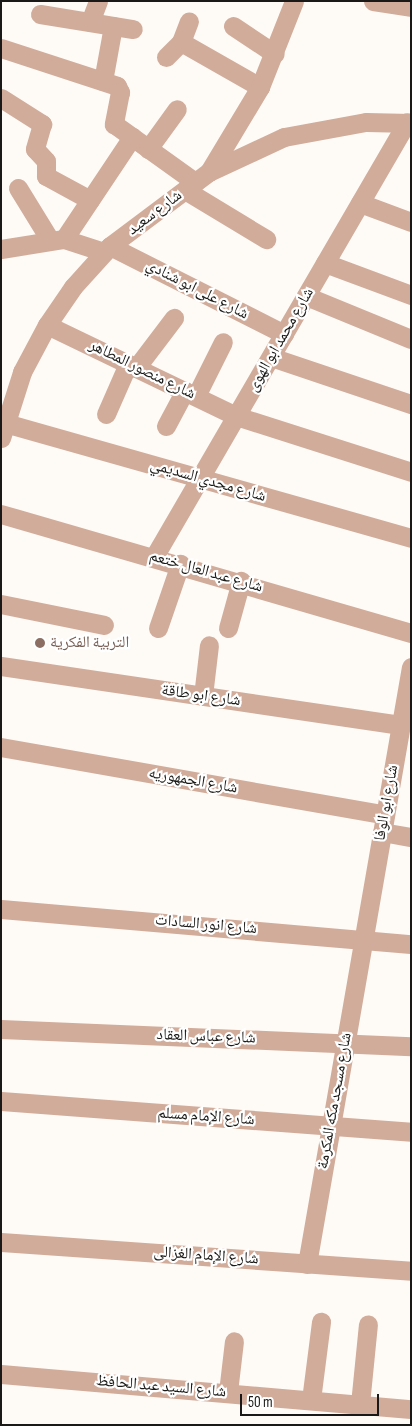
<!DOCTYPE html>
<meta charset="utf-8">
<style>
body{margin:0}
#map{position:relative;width:412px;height:1426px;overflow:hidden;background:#fefbf6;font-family:"Sofia Sans Condensed","Noto Naskh Arabic",sans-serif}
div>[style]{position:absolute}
.minor>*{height:19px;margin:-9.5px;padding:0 9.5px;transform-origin:9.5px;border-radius:9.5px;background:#d1ac9b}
.dots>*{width:14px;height:14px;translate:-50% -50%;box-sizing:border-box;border:2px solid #fff;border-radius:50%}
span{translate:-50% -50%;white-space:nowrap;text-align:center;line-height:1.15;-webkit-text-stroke:4.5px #fff;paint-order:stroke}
.street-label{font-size:16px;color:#1a1917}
.education-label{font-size:16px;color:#785e54}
.left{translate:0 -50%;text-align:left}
.frame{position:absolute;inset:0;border:2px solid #1a1917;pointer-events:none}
.scale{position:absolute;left:240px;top:1394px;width:139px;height:22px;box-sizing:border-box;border:2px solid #1a1917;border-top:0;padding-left:6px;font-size:15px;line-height:18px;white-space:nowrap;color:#1a1917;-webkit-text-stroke:4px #fff;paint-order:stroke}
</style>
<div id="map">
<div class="minor">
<div style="left:373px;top:1px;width:38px;rotate:9deg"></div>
<div style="left:40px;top:14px;width:94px;rotate:9.2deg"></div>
<div style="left:90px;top:22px;width:22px;rotate:-69deg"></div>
<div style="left:233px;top:26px;width:50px;rotate:33.7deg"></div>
<div style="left:181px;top:42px;width:22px;rotate:-69deg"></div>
<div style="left:1px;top:48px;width:122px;rotate:18.1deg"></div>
<div style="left:117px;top:86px;width:7px;rotate:63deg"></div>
<div style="left:120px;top:92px;width:33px;rotate:101deg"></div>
<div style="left:114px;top:124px;width:100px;rotate:35.6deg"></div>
<div style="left:166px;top:57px;width:21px;rotate:-45deg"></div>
<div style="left:181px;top:42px;width:91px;rotate:29.7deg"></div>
<div style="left:103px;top:81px;width:56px;rotate:-79.7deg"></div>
<div style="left:1px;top:98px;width:49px;rotate:32.4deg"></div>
<div style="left:42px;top:124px;width:26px;rotate:106deg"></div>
<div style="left:35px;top:149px;width:16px;rotate:47deg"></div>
<div style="left:46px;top:161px;width:15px;rotate:90deg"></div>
<div style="left:46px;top:176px;width:50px;rotate:28.6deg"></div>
<div style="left:148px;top:149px;width:49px;rotate:-54.1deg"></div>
<div style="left:209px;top:172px;width:99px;rotate:-59deg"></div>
<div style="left:260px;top:87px;width:92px;rotate:-68.4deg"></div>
<div style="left:18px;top:188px;width:61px;rotate:58.4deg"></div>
<div style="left:185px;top:190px;width:95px;rotate:31.2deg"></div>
<div style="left:360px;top:203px;width:54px;rotate:20.4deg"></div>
<div style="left:64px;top:239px;width:123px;rotate:-56.3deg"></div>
<div style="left:110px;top:246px;width:195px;rotate:26.8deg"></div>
<div style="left:1px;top:249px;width:64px;rotate:-9deg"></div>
<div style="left:64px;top:239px;width:42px;rotate:18deg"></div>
<div style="left:325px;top:263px;width:92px;rotate:20.4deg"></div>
<div style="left:306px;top:296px;width:113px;rotate:22.3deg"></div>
<div style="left:47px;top:325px;width:210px;rotate:25.7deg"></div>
<div style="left:236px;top:416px;width:184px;rotate:17.7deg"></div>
<div style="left:271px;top:357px;width:148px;rotate:18.6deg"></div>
<div style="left:136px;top:368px;width:63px;rotate:-52.8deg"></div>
<div style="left:196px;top:396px;width:60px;rotate:-63.4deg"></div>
<div style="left:106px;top:414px;width:55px;rotate:-66.3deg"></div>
<div style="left:5px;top:423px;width:422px;rotate:15.8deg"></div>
<div style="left:166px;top:426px;width:40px;rotate:-62deg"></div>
<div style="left:1px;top:438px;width:69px;rotate:-72.3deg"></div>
<div style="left:22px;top:372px;width:53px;rotate:-62deg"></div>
<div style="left:47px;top:325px;width:46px;rotate:-55.6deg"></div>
<div style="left:73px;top:287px;width:55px;rotate:-47.9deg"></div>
<div style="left:110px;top:246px;width:124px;rotate:-36.8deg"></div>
<div style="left:209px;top:172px;width:83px;rotate:-25deg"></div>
<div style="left:284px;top:137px;width:83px;rotate:-10.4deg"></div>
<div style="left:366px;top:122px;width:45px;rotate:1.3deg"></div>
<div style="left:1px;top:514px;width:427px;rotate:16.2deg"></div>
<div style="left:154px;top:557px;width:503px;rotate:-59.82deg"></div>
<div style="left:1px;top:604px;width:105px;rotate:11.5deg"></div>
<div style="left:158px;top:628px;width:68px;rotate:-71deg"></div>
<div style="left:228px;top:628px;width:49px;rotate:-74.5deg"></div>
<div style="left:1px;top:666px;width:404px;rotate:8.4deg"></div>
<div style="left:203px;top:696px;width:51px;rotate:-83.3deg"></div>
<div style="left:1px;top:747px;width:390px;rotate:10deg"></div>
<div style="left:382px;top:832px;width:29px;rotate:10deg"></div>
<div style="left:1px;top:909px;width:411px;rotate:4.9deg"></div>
<div style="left:1px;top:1029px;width:410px;rotate:2.4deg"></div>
<div style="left:1px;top:1101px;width:411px;rotate:4.3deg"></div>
<div style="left:1px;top:1242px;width:411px;rotate:4deg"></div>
<div style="left:307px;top:1264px;width:606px;rotate:-80.12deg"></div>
<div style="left:1px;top:1374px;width:411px;rotate:4.9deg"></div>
<div style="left:228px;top:1392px;width:51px;rotate:-83.3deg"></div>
<div style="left:311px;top:1400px;width:79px;rotate:-82.7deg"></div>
<div style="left:360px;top:1404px;width:80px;rotate:-84.3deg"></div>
</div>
<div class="dots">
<div style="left:40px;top:643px;background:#8d6e63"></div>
</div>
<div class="street-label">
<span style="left:155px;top:213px;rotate:-37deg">شارع سعيد</span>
<span style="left:197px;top:290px;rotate:27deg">شارع على ابو شنادي</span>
<span style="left:281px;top:340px;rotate:-60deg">شارع محمد ابو الهوى</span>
<span style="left:142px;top:370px;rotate:26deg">شارع منصور المطاهر</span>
<span style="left:208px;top:481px;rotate:16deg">شارع مجدي السديمي</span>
<span style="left:206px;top:572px;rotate:16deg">شارع عبد العال ختعم</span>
<span style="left:201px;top:696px;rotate:8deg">شارع ابو طاقة</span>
<span style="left:193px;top:781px;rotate:10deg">شارع الجمهوريه</span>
<span style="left:387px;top:803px;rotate:-80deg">شارع ابو الوفا</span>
<span style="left:206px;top:925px;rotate:5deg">شارع انور السادات</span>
<span style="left:206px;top:1037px;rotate:2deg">شارع عباس العقاد</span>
<span style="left:335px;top:1101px;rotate:-80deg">شارع مسجد مكه المكرمة</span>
<span style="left:206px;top:1117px;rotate:4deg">شارع الإمام مسلم</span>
<span style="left:206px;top:1256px;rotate:4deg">شارع الإمام الغزالى</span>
<span style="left:161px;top:1387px;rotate:5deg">شارع السيد عبد الحافظ</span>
</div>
<div class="education-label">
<span class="left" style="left:50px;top:643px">التربية الفكرية</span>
</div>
<div class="frame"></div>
<div class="scale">50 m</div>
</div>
